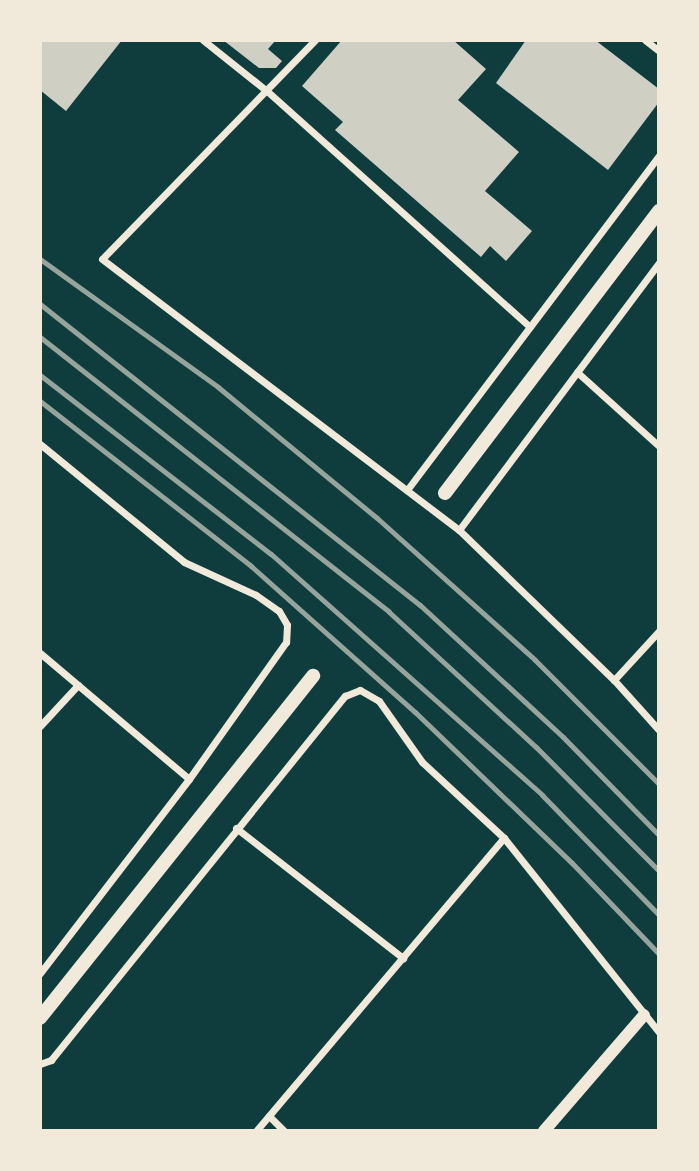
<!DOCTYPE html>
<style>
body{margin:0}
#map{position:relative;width:699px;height:1171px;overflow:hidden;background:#0f3d3e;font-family:Jost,sans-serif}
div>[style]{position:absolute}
.building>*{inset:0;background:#cfcfc3}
.minor>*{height:7px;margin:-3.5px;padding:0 3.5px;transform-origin:3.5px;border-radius:3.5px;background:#f1e9da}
.tertiary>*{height:12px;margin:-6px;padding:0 6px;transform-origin:6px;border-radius:6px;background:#f1e9da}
.secondary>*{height:14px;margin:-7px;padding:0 7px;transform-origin:7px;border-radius:7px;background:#f1e9da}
.rail>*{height:5px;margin:-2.5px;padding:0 2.5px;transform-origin:2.5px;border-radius:2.5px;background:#97a49c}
span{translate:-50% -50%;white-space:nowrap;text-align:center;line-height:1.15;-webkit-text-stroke:7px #f1e9da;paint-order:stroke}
.frame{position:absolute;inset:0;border:42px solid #f1e9da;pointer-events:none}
</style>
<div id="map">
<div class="building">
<div style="clip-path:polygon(40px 40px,122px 40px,66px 111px,40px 90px)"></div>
<div style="clip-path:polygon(223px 40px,276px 40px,268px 49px,282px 61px,276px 68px,259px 68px)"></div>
<div style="clip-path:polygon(342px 40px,453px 40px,486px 69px,458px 100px,519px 152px,485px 191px,532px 231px,506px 261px,490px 246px,481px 257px,335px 130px,343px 122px,302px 86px)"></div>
<div style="clip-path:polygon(526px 40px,595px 40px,659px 89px,659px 102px,608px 170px,496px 83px)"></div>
</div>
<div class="minor">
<div style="left:203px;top:40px;width:82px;rotate:38.6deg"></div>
<div style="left:267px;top:91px;width:353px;rotate:41.9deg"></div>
<div style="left:315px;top:40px;width:305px;rotate:134.2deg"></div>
<div style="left:102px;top:259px;width:448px;rotate:37.2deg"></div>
<div style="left:459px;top:530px;width:216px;rotate:44.1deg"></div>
<div style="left:614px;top:680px;width:67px;rotate:48deg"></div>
<div style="left:645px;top:40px;width:18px;rotate:38deg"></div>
<div style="left:577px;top:372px;width:110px;rotate:42.1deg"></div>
<div style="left:40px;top:444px;width:186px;rotate:39.3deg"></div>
<div style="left:184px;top:562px;width:79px;rotate:24.6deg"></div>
<div style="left:256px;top:595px;width:28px;rotate:35deg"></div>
<div style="left:279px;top:611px;width:16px;rotate:60deg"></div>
<div style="left:287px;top:625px;width:17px;rotate:93deg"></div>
<div style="left:286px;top:642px;width:168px;rotate:125.3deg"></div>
<div style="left:189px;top:779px;width:245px;rotate:127.5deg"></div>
<div style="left:407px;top:490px;width:419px;rotate:-53deg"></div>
<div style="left:459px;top:530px;width:334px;rotate:-53.2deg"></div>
<div style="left:40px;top:653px;width:195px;rotate:40.2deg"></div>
<div style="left:614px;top:680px;width:67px;rotate:-47.4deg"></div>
<div style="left:40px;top:726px;width:56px;rotate:-47.2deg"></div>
<div style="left:236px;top:828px;width:212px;rotate:37.9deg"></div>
<div style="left:40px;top:1064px;width:12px;rotate:-20deg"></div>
<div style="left:51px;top:1060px;width:468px;rotate:-51.1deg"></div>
<div style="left:345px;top:696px;width:16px;rotate:-22deg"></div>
<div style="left:360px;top:690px;width:22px;rotate:30deg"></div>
<div style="left:379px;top:701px;width:75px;rotate:54.8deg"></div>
<div style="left:422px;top:762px;width:112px;rotate:42.8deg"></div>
<div style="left:504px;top:838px;width:248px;rotate:51.4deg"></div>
<div style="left:269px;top:1116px;width:21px;rotate:45deg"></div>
<div style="left:256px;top:1131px;width:384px;rotate:-49.8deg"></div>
</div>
<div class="tertiary">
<div style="left:544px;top:1131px;width:153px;rotate:-49.2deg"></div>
</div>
<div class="secondary">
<div style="left:445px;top:493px;width:354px;rotate:-52.8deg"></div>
<div style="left:40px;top:1018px;width:438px;rotate:-51.4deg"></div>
</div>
<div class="rail">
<div style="left:40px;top:259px;width:219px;rotate:35.7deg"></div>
<div style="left:218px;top:387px;width:206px;rotate:39.5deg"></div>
<div style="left:377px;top:518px;width:212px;rotate:41.9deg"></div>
<div style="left:535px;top:660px;width:175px;rotate:45deg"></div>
<div style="left:40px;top:304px;width:485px;rotate:38.4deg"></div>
<div style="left:420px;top:605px;width:195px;rotate:42.7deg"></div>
<div style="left:563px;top:737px;width:137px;rotate:45.6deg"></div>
<div style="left:40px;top:337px;width:444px;rotate:38.2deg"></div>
<div style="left:389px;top:612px;width:200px;rotate:42.6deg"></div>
<div style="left:536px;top:747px;width:175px;rotate:45.2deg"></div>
<div style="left:40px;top:375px;width:292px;rotate:37.8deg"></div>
<div style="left:271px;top:554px;width:363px;rotate:41.6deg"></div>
<div style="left:542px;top:795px;width:168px;rotate:45.7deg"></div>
<div style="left:40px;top:401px;width:268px;rotate:38deg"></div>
<div style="left:251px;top:566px;width:220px;rotate:41.7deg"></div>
<div style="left:415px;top:712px;width:218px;rotate:43.9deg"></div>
<div style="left:572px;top:863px;width:126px;rotate:46.3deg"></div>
</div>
<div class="frame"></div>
</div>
